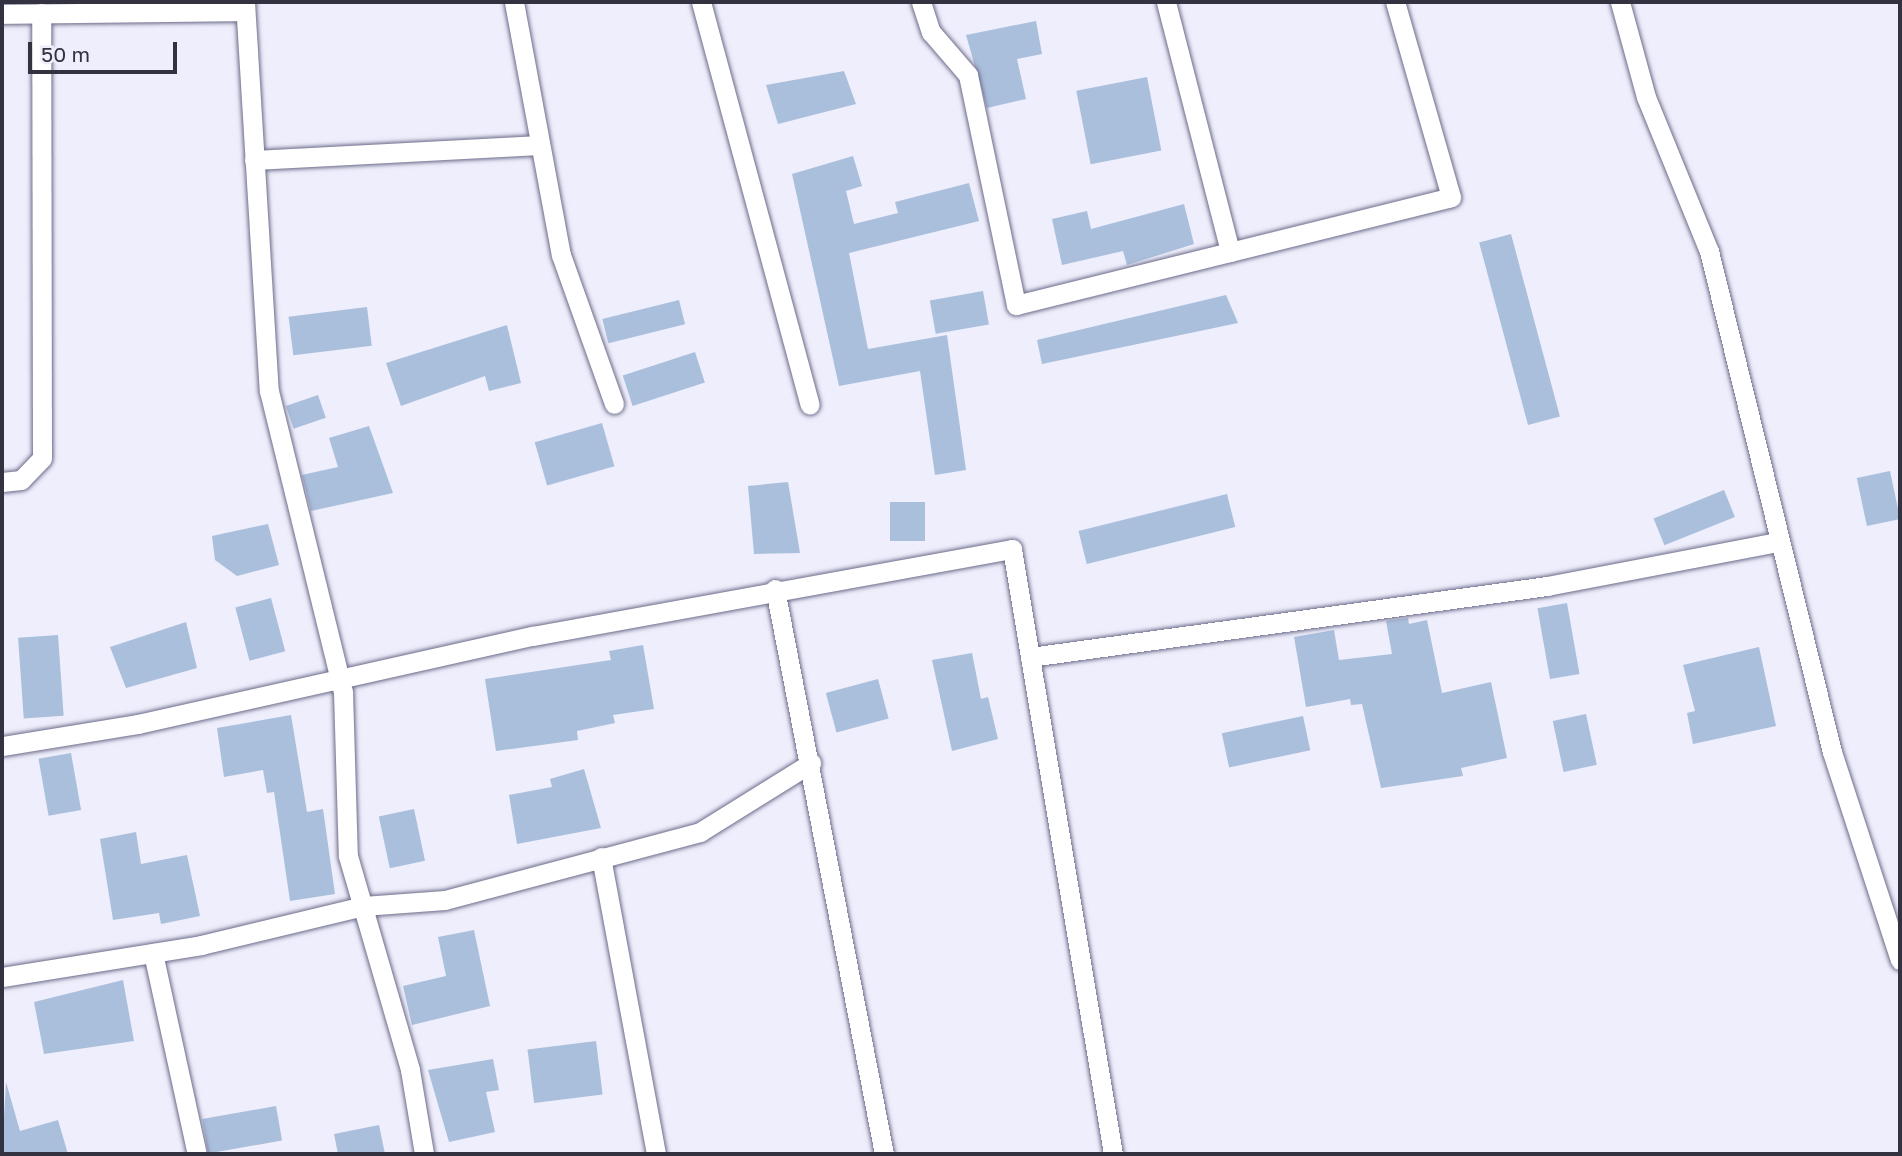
<!DOCTYPE html>
<style>
body{margin:0}
#map{position:relative;width:1902px;height:1156px;overflow:hidden;background:#eeeefc;font-family:"Golos Text",sans-serif}
div>[style]{position:absolute}
.building>*{inset:0;background:#aabfdc;transform-origin:0 0}
.roads{filter:drop-shadow(0 0 2px #6c6b8a) drop-shadow(0 0 2px #6c6b8a)}
.minor>*{height:19px;margin:-9.5px;padding:0 9.5px;transform-origin:9.5px;border-radius:9.5px;background:#fff}
span{translate:-50% -50%;white-space:nowrap;text-align:center;line-height:1.15;-webkit-text-stroke:7px #eeeefc;paint-order:stroke}
.frame{position:absolute;inset:0;border:4px solid #333240;pointer-events:none}
.scale{position:absolute;left:28px;top:42px;width:149px;height:32px;box-sizing:border-box;border:4px solid #333240;border-top:0;padding-left:9px;font-size:21px;line-height:24px;white-space:nowrap;color:#333240;-webkit-text-stroke:5px #eeeefc;paint-order:stroke}
</style>
<div id="map">
<div class="building">
<div style="clip-path:polygon(1036px 21px,1042px 54px,1017px 59px,1026px 99px,987px 108px,966px 35px)"></div>
<div style="clip-path:polygon(844px 71px,856px 104px,778px 124px,766px 85px)"></div>
<div style="left:1147px;top:77px;width:75px;height:72px;rotate:79deg"></div>
<div style="clip-path:polygon(853px 156px,862px 186px,846px 191px,854px 224px,898px 213px,895px 202px,969px 183px,979px 221px,849px 253px,868px 349px,947px 335px,966px 470px,935px 475px,920px 371px,839px 386px,792px 174px)"></div>
<div style="clip-path:polygon(1184px 204px,1194px 244px,1127px 265px,1123px 251px,1062px 265px,1052px 219px,1087px 211px,1091px 229px)"></div>
<div style="left:1511px;top:234px;width:189px;height:33px;rotate:75deg"></div>
<div style="left:983px;top:291px;width:34px;height:54px;rotate:80deg"></div>
<div style="clip-path:polygon(1226px 295px,1238px 323px,1042px 364px,1037px 340px)"></div>
<div style="left:679px;top:300px;width:25px;height:79px;rotate:76deg"></div>
<div style="left:367px;top:307px;width:39px;height:79px;rotate:83deg"></div>
<div style="clip-path:polygon(507px 325px,521px 383px,489px 391px,485px 376px,401px 406px,386px 363px)"></div>
<div style="left:695px;top:352px;width:32px;height:76px;rotate:72deg"></div>
<div style="left:318px;top:395px;width:24px;height:34px;rotate:71deg"></div>
<div style="left:602px;top:423px;width:45px;height:70px;rotate:74deg"></div>
<div style="clip-path:polygon(369px 426px,393px 493px,311px 511px,302px 475px,338px 467px,329px 438px)"></div>
<div style="left:1890px;top:471px;width:49px;height:34px;rotate:78deg"></div>
<div style="clip-path:polygon(788px 482px,800px 553px,754px 554px,748px 486px)"></div>
<div style="left:1724px;top:490px;width:29px;height:76px;rotate:68deg"></div>
<div style="left:1227px;top:494px;width:34px;height:153px;rotate:76deg"></div>
<div style="left:890px;top:502px;width:35px;height:39px"></div>
<div style="clip-path:polygon(268px 524px,279px 565px,237px 576px,215px 560px,212px 536px)"></div>
<div style="left:271px;top:598px;width:55px;height:37px;rotate:75deg"></div>
<div style="left:1567px;top:603px;width:72px;height:30px;rotate:80deg"></div>
<div style="clip-path:polygon(1408px 618px,1409px 624px,1427px 620px,1442px 693px,1491px 682px,1507px 758px,1461px 768px,1463px 776px,1381px 788px,1362px 704px,1351px 705px,1350px 699px,1306px 707px,1294px 637px,1334px 630px,1339px 660px,1392px 654px,1386px 621px)"></div>
<div style="clip-path:polygon(186px 622px,197px 668px,126px 688px,110px 647px)"></div>
<div style="left:58px;top:635px;width:81px;height:40px;rotate:86deg"></div>
<div style="clip-path:polygon(643px 645px,654px 709px,613px 715px,615px 723px,577px 731px,578px 740px,496px 751px,485px 679px,611px 660px,609px 651px)"></div>
<div style="clip-path:polygon(1759px 647px,1776px 726px,1693px 744px,1687px 713px,1695px 711px,1683px 665px)"></div>
<div style="clip-path:polygon(972px 653px,981px 699px,988px 697px,998px 739px,952px 751px,932px 660px)"></div>
<div style="left:878px;top:679px;width:41px;height:54px;rotate:75deg"></div>
<div style="left:1586px;top:714px;width:52px;height:34px;rotate:78deg"></div>
<div style="clip-path:polygon(291px 715px,307px 812px,323px 809px,335px 894px,290px 901px,274px 792px,267px 793px,263px 770px,224px 777px,217px 728px)"></div>
<div style="left:1303px;top:716px;width:35px;height:83px;rotate:78deg"></div>
<div style="left:71px;top:753px;width:58px;height:33px;rotate:80deg"></div>
<div style="clip-path:polygon(584px 769px,601px 828px,517px 844px,509px 795px,552px 787px,550px 779px)"></div>
<div style="left:414px;top:809px;width:53px;height:36px;rotate:78deg"></div>
<div style="clip-path:polygon(136px 832px,141px 864px,187px 855px,200px 916px,161px 924px,159px 913px,113px 920px,100px 839px)"></div>
<div style="clip-path:polygon(474px 930px,490px 1006px,412px 1025px,403px 986px,446px 976px,438px 937px)"></div>
<div style="clip-path:polygon(123px 980px,134px 1041px,44px 1054px,34px 1002px)"></div>
<div style="left:596px;top:1041px;width:54px;height:69px;rotate:83deg"></div>
<div style="clip-path:polygon(493px 1059px,499px 1090px,486px 1092px,495px 1132px,449px 1142px,428px 1070px)"></div>
<div style="clip-path:polygon(6px 1082px,20px 1131px,58px 1120px,68px 1154px,2px 1154px)"></div>
<div style="left:276px;top:1106px;width:35px;height:75px;rotate:80deg"></div>
<div style="clip-path:polygon(379px 1125px,385px 1154px,338px 1154px,334px 1134px)"></div>
</div>
<div class="roads">
<div class="minor">
<div style="left:245px;top:2px;width:390px;rotate:86.5deg"></div>
<div style="left:269px;top:391px;width:310px;rotate:76.2deg"></div>
<div style="left:343px;top:692px;width:164px;rotate:88.3deg"></div>
<div style="left:348px;top:856px;width:223px;rotate:73.8deg"></div>
<div style="left:410px;top:1070px;width:85px;rotate:80.5deg"></div>
<div style="left:514px;top:2px;width:257px;rotate:79.5deg"></div>
<div style="left:561px;top:255px;width:158px;rotate:70.4deg"></div>
<div style="left:701px;top:2px;width:417px;rotate:74.9deg"></div>
<div style="left:921px;top:2px;width:32px;rotate:72deg"></div>
<div style="left:931px;top:32px;width:57px;rotate:49.3deg"></div>
<div style="left:968px;top:75px;width:235px;rotate:78.2deg"></div>
<div style="left:1016px;top:305px;width:448px;rotate:-13.9deg"></div>
<div style="left:1451px;top:197px;width:203px;rotate:-106deg"></div>
<div style="left:1166px;top:2px;width:258px;rotate:75.6deg"></div>
<div style="left:1620px;top:2px;width:98px;rotate:74.7deg"></div>
<div style="left:1646px;top:97px;width:166px;rotate:67.8deg"></div>
<div style="left:1709px;top:251px;width:516px;rotate:76.21deg"></div>
<div style="left:1832px;top:752px;width:219px;rotate:71.9deg"></div>
<div style="left:2px;top:14px;width:243px;rotate:-0.7deg"></div>
<div style="left:254px;top:160px;width:286px;rotate:-3deg"></div>
<div style="left:2px;top:482px;width:19px;rotate:-6deg"></div>
<div style="left:21px;top:480px;width:30px;rotate:-46deg"></div>
<div style="left:42px;top:458px;width:445px;rotate:-90.1deg"></div>
<div style="left:775px;top:589px;width:575px;rotate:79.08deg"></div>
<div style="left:1030px;top:657px;width:522px;rotate:-7.82deg"></div>
<div style="left:1547px;top:586px;width:235px;rotate:-10.8deg"></div>
<div style="left:2px;top:746px;width:138px;rotate:-9.2deg"></div>
<div style="left:138px;top:724px;width:405px;rotate:-12.6deg"></div>
<div style="left:533px;top:636px;width:487px;rotate:-10.3deg"></div>
<div style="left:1012px;top:549px;width:613px;rotate:80.52deg"></div>
<div style="left:601px;top:857px;width:302px;rotate:79.5deg"></div>
<div style="left:153px;top:953px;width:206px;rotate:77.7deg"></div>
<div style="left:2px;top:977px;width:202px;rotate:-9.1deg"></div>
<div style="left:201px;top:945px;width:167px;rotate:-13.5deg"></div>
<div style="left:363px;top:906px;width:82px;rotate:-4.2deg"></div>
<div style="left:445px;top:900px;width:264px;rotate:-14.9deg"></div>
<div style="left:700px;top:832px;width:131px;rotate:-31.9deg"></div>
</div>
</div>
<div class="frame"></div>
<div class="scale">50 m</div>
</div>
